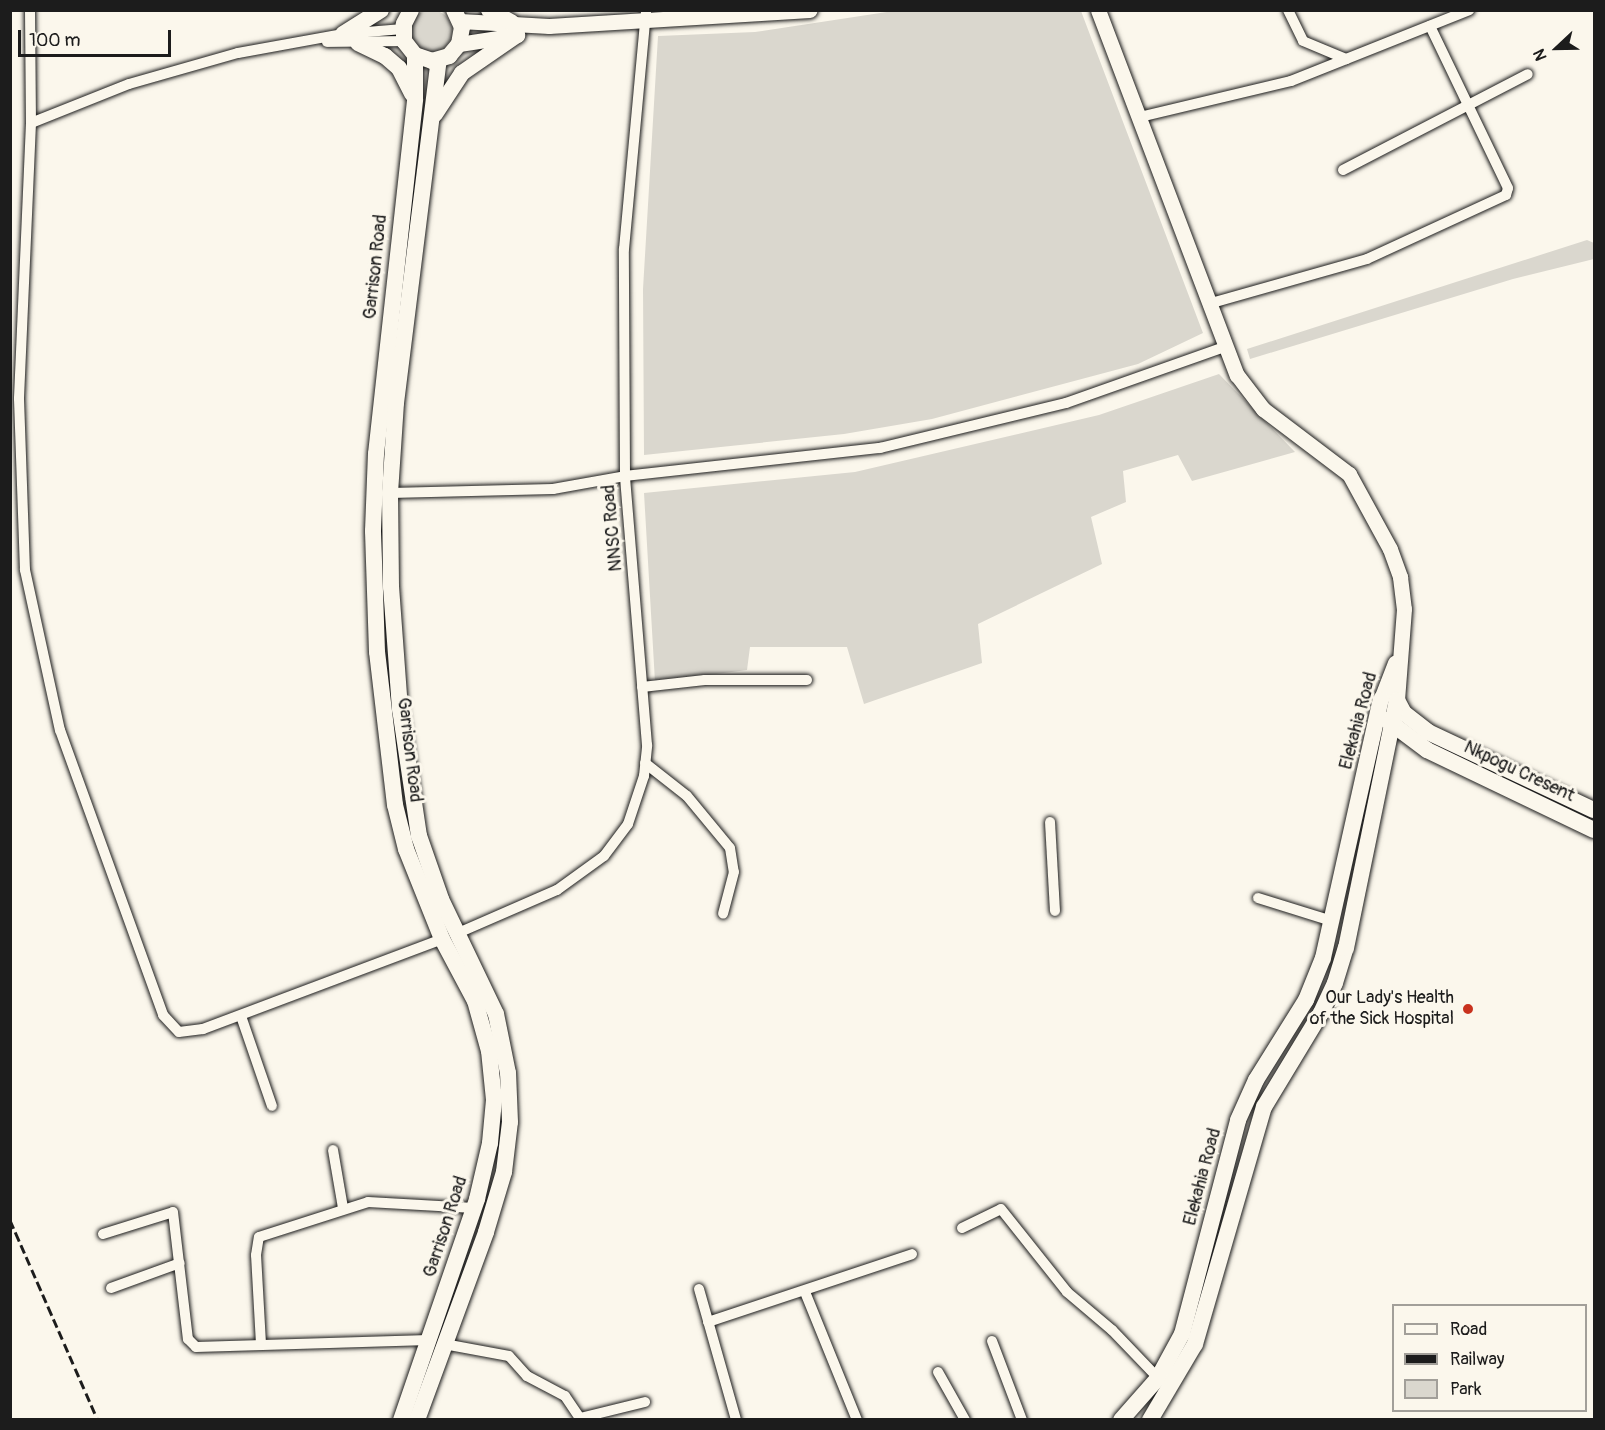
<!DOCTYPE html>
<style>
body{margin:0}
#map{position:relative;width:1605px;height:1430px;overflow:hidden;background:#fbf7ec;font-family:Pangolin,sans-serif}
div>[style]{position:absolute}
.green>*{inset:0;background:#dad7ce}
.round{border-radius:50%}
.roads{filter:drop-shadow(0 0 2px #1c1c1c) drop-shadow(0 0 2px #1c1c1c)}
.street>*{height:10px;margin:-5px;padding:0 5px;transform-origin:5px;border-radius:5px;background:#fbf7ec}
.secondary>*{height:15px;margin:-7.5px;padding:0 7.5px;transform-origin:7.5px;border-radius:7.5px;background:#fbf7ec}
.primary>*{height:16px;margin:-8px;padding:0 8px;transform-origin:8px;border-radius:8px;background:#fbf7ec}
.rail>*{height:3px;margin-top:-1.5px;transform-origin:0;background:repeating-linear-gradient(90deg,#1c1c1c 0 9px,transparent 0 13.5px)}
.dots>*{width:16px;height:16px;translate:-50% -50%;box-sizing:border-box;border:3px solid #fbf7ec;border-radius:50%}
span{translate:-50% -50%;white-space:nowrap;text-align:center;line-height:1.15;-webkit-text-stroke:6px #fbf7ec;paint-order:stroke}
.street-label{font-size:18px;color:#1c1c1c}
.poi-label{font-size:18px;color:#1c1c1c}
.right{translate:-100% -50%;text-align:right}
.frame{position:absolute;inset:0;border:12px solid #1c1c1c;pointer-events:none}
.legend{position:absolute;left:1392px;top:1304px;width:195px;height:108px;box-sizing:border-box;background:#fbf7ec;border:2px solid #a29f99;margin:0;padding:8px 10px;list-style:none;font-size:18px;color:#1c1c1c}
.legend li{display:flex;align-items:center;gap:12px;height:30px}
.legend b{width:30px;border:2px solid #a29f99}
.north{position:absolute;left:1527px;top:18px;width:60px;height:60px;-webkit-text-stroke:4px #fbf7ec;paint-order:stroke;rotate:248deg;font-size:16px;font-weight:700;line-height:24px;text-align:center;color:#1c1c1c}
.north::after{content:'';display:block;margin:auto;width:21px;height:27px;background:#1c1c1c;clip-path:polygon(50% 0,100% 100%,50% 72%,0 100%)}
.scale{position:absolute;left:18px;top:30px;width:153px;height:27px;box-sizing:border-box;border:3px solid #1c1c1c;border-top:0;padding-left:8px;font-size:18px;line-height:21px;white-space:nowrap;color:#1c1c1c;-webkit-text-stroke:4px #fbf7ec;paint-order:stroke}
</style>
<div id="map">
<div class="green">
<div style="clip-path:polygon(900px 10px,1081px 11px,1203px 333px,1138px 364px,932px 419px,844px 434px,644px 455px,643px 289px,658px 36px,755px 32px)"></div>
<div class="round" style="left:410px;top:10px;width:42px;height:42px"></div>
<div style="clip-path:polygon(1587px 240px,1594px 243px,1594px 259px,1513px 279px,1250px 359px,1247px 349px)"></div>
<div style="clip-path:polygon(1219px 374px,1295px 452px,1192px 481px,1178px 455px,1123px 471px,1126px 502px,1091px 517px,1102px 564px,978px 624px,982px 663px,864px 704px,847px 647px,750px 647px,747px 670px,655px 682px,644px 493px,855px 472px,1099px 415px)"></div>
</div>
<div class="roads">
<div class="street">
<div style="left:30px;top:10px;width:113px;rotate:89.5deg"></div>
<div style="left:31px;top:123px;width:276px;rotate:92.5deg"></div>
<div style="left:19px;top:399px;width:171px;rotate:88deg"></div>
<div style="left:25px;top:570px;width:164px;rotate:77.7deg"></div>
<div style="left:60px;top:730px;width:303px;rotate:70.1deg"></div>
<div style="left:163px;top:1015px;width:23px;rotate:47deg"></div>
<div style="left:179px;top:1032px;width:24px;rotate:-7deg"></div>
<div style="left:203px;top:1029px;width:255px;rotate:-20.6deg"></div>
<div style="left:1288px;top:10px;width:34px;rotate:64deg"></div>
<div style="left:1303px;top:41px;width:47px;rotate:22.7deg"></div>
<div style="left:327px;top:42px;width:77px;rotate:-0.7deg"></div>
<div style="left:1140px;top:117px;width:155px;rotate:-13.4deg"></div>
<div style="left:1291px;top:81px;width:192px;rotate:-21.7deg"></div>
<div style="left:31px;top:123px;width:105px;rotate:-21.7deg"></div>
<div style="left:129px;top:84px;width:113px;rotate:-15.9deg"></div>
<div style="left:238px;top:53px;width:107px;rotate:-10.3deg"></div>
<div style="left:343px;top:34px;width:60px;rotate:-4.8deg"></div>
<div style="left:1343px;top:170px;width:208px;rotate:-27.4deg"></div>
<div style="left:1208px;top:304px;width:165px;rotate:-15.8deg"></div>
<div style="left:1367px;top:259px;width:153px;rotate:-24.7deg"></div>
<div style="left:1506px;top:195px;width:7px;rotate:-74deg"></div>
<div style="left:1508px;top:188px;width:180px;rotate:-115.7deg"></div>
<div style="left:390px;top:493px;width:163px;rotate:-1.4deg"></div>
<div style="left:553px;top:489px;width:73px;rotate:-10.2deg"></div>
<div style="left:625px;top:476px;width:257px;rotate:-6.3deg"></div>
<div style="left:880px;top:448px;width:191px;rotate:-13.6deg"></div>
<div style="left:1066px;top:403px;width:168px;rotate:-19.5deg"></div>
<div style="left:642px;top:687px;width:63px;rotate:-6.3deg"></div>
<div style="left:705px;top:680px;width:102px"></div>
<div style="left:645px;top:763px;width:53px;rotate:38.2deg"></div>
<div style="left:687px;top:796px;width:67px;rotate:50.4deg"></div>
<div style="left:730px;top:848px;width:24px;rotate:81deg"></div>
<div style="left:734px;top:872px;width:43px;rotate:104.7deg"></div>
<div style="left:1050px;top:822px;width:89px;rotate:86.8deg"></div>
<div style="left:1258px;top:898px;width:77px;rotate:17.3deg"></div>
<div style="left:458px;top:933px;width:108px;rotate:-23.5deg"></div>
<div style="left:557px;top:890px;width:58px;rotate:-35.9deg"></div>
<div style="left:604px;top:856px;width:40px;rotate:-53deg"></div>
<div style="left:628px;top:824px;width:51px;rotate:-71.6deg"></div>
<div style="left:644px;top:776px;width:31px;rotate:-84deg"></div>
<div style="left:647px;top:745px;width:270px;rotate:-94.7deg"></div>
<div style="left:625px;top:476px;width:227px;rotate:-90.3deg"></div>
<div style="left:624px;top:249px;width:240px;rotate:-84.7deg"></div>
<div style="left:241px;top:1016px;width:95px;rotate:71deg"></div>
<div style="left:333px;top:1150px;width:59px;rotate:80.2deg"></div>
<div style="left:962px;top:1228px;width:43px;rotate:-26deg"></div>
<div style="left:1001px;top:1209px;width:106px;rotate:51.5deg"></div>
<div style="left:1067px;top:1292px;width:59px;rotate:40.2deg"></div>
<div style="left:1112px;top:1330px;width:66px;rotate:46.2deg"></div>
<div style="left:103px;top:1234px;width:73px;rotate:-17.4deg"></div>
<div style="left:173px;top:1212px;width:128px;rotate:83.3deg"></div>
<div style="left:188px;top:1339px;width:11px;rotate:45deg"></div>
<div style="left:196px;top:1347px;width:233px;rotate:-1.7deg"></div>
<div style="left:111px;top:1288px;width:73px;rotate:-19.9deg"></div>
<div style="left:699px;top:1289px;width:136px;rotate:74.2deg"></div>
<div style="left:805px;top:1292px;width:138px;rotate:67.9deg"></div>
<div style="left:708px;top:1322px;width:215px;rotate:-18.4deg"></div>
<div style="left:992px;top:1341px;width:85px;rotate:69.2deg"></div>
<div style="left:261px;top:1344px;width:89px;rotate:-93.2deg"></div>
<div style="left:256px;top:1255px;width:18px;rotate:-81deg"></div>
<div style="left:259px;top:1237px;width:114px;rotate:-17.8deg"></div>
<div style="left:368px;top:1202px;width:106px;rotate:3.2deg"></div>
<div style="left:444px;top:1344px;width:66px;rotate:10.5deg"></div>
<div style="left:509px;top:1356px;width:27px;rotate:48deg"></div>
<div style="left:527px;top:1376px;width:43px;rotate:27.8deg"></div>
<div style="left:565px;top:1396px;width:27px;rotate:56deg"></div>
<div style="left:580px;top:1418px;width:67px;rotate:-13.8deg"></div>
<div style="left:938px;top:1372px;width:55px;rotate:60.6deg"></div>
</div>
<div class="secondary">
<div style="left:1098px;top:10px;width:391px;rotate:69.2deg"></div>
<div style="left:1237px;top:375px;width:43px;rotate:52.6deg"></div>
<div style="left:1263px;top:409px;width:108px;rotate:37.1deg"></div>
<div style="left:1349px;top:474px;width:85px;rotate:61.3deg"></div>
<div style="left:1390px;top:549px;width:30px;rotate:70deg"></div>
<div style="left:1400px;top:577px;width:32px;rotate:83deg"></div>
<div style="left:1404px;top:609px;width:91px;rotate:94.4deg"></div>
<div style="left:460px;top:21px;width:89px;rotate:3.2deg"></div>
<div style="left:549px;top:26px;width:261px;rotate:-3.5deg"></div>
<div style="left:459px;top:44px;width:59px;rotate:-8.8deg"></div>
<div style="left:1381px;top:699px;width:39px;rotate:-69deg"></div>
</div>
<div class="primary">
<div style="left:411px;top:10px;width:16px;rotate:117deg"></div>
<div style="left:404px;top:24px;width:17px;rotate:90deg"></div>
<div style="left:404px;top:41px;width:18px;rotate:52deg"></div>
<div style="left:415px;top:55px;width:18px;rotate:19deg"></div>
<div style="left:432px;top:61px;width:18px;rotate:-16deg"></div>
<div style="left:449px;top:56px;width:16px;rotate:-50deg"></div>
<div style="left:459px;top:44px;width:17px;rotate:-80deg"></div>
<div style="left:462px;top:27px;width:19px;rotate:-115deg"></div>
<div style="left:489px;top:10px;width:26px;rotate:29deg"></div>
<div style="left:343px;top:34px;width:45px;rotate:-32.3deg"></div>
<div style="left:358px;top:43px;width:30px;rotate:26deg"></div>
<div style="left:385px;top:56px;width:18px;rotate:41deg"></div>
<div style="left:399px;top:68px;width:29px;rotate:63deg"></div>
<div style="left:435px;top:114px;width:49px;rotate:-56.6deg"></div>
<div style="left:462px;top:73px;width:67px;rotate:-34.6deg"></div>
<div style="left:1397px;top:700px;width:15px;rotate:62deg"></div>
<div style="left:1404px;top:713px;width:31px;rotate:38deg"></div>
<div style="left:1428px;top:732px;width:183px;rotate:25.2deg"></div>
<div style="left:1387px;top:720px;width:50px;rotate:36.9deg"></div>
<div style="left:1427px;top:750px;width:185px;rotate:25.6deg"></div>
<div style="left:401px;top:1420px;width:234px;rotate:-71deg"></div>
<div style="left:477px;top:1199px;width:57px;rotate:-76.9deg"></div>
<div style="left:490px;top:1143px;width:43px;rotate:-84.7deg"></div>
<div style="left:494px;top:1100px;width:49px;rotate:-95.8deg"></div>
<div style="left:489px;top:1051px;width:52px;rotate:-105.6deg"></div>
<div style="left:475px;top:1001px;width:70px;rotate:-118deg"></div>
<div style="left:442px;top:939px;width:97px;rotate:-111.8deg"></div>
<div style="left:406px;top:849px;width:45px;rotate:-104deg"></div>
<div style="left:395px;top:805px;width:154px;rotate:-96.7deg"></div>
<div style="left:377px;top:652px;width:121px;rotate:-91.9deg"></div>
<div style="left:373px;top:531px;width:77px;rotate:-87.8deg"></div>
<div style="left:376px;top:454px;width:357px;rotate:-83.7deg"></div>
<div style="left:415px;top:99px;width:44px;rotate:-90deg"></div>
<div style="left:417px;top:1420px;width:200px;rotate:-69.8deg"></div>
<div style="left:486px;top:1232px;width:63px;rotate:-73.3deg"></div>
<div style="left:504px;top:1172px;width:50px;rotate:-83.2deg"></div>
<div style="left:510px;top:1122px;width:49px;rotate:-92.3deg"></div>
<div style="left:508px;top:1073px;width:60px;rotate:-101.5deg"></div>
<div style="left:496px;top:1014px;width:127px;rotate:-115.6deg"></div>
<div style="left:441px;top:899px;width:67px;rotate:-109.2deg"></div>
<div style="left:419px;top:836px;width:128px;rotate:-98.5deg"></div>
<div style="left:400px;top:709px;width:122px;rotate:-94.2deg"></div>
<div style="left:391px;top:587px;width:94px;rotate:-90.6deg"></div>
<div style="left:390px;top:493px;width:90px;rotate:-86.2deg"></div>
<div style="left:396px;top:403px;width:346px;rotate:-82.9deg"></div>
<div style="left:1121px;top:1420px;width:56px;rotate:-48.6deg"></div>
<div style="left:1158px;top:1378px;width:50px;rotate:-61.4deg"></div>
<div style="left:1182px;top:1334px;width:221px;rotate:-75.3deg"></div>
<div style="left:1238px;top:1120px;width:44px;rotate:-65.8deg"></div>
<div style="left:1256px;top:1080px;width:94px;rotate:-58deg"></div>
<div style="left:1306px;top:1000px;width:45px;rotate:-68deg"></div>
<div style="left:1323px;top:958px;width:265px;rotate:-77.4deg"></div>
<div style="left:1150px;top:1420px;width:88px;rotate:-59.4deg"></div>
<div style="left:1195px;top:1344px;width:247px;rotate:-73.8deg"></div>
<div style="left:1264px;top:1107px;width:110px;rotate:-58.8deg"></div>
<div style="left:1321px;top:1013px;width:33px;rotate:-65deg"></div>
<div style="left:1335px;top:983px;width:37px;rotate:-73deg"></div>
<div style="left:1346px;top:948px;width:253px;rotate:-78.4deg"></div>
</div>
</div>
<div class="rail">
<div style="left:10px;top:1220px;width:219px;rotate:66.3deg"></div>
</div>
<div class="dots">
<div style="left:1468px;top:1009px;background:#c8321e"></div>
</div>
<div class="street-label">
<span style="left:376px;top:267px;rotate:-84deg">Garrison Road</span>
<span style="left:613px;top:528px;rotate:-95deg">NNSC Road</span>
<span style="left:1359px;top:721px;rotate:-75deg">Elekahia Road</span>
<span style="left:409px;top:750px;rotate:83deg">Garrison Road</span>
<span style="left:1519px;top:772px;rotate:25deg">Nkpogu Cresent</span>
<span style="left:1203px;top:1177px;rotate:-75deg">Elekahia Road</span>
<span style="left:446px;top:1227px;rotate:-72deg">Garrison Road</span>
</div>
<div class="poi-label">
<span class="right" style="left:1454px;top:1009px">Our Lady's Health<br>of the Sick Hospital</span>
</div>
<div class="frame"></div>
<ul class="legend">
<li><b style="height:8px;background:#fbf7ec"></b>Road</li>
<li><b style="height:8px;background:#1c1c1c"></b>Railway</li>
<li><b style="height:16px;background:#dad7ce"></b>Park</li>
</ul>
<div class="north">N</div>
<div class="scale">100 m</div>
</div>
